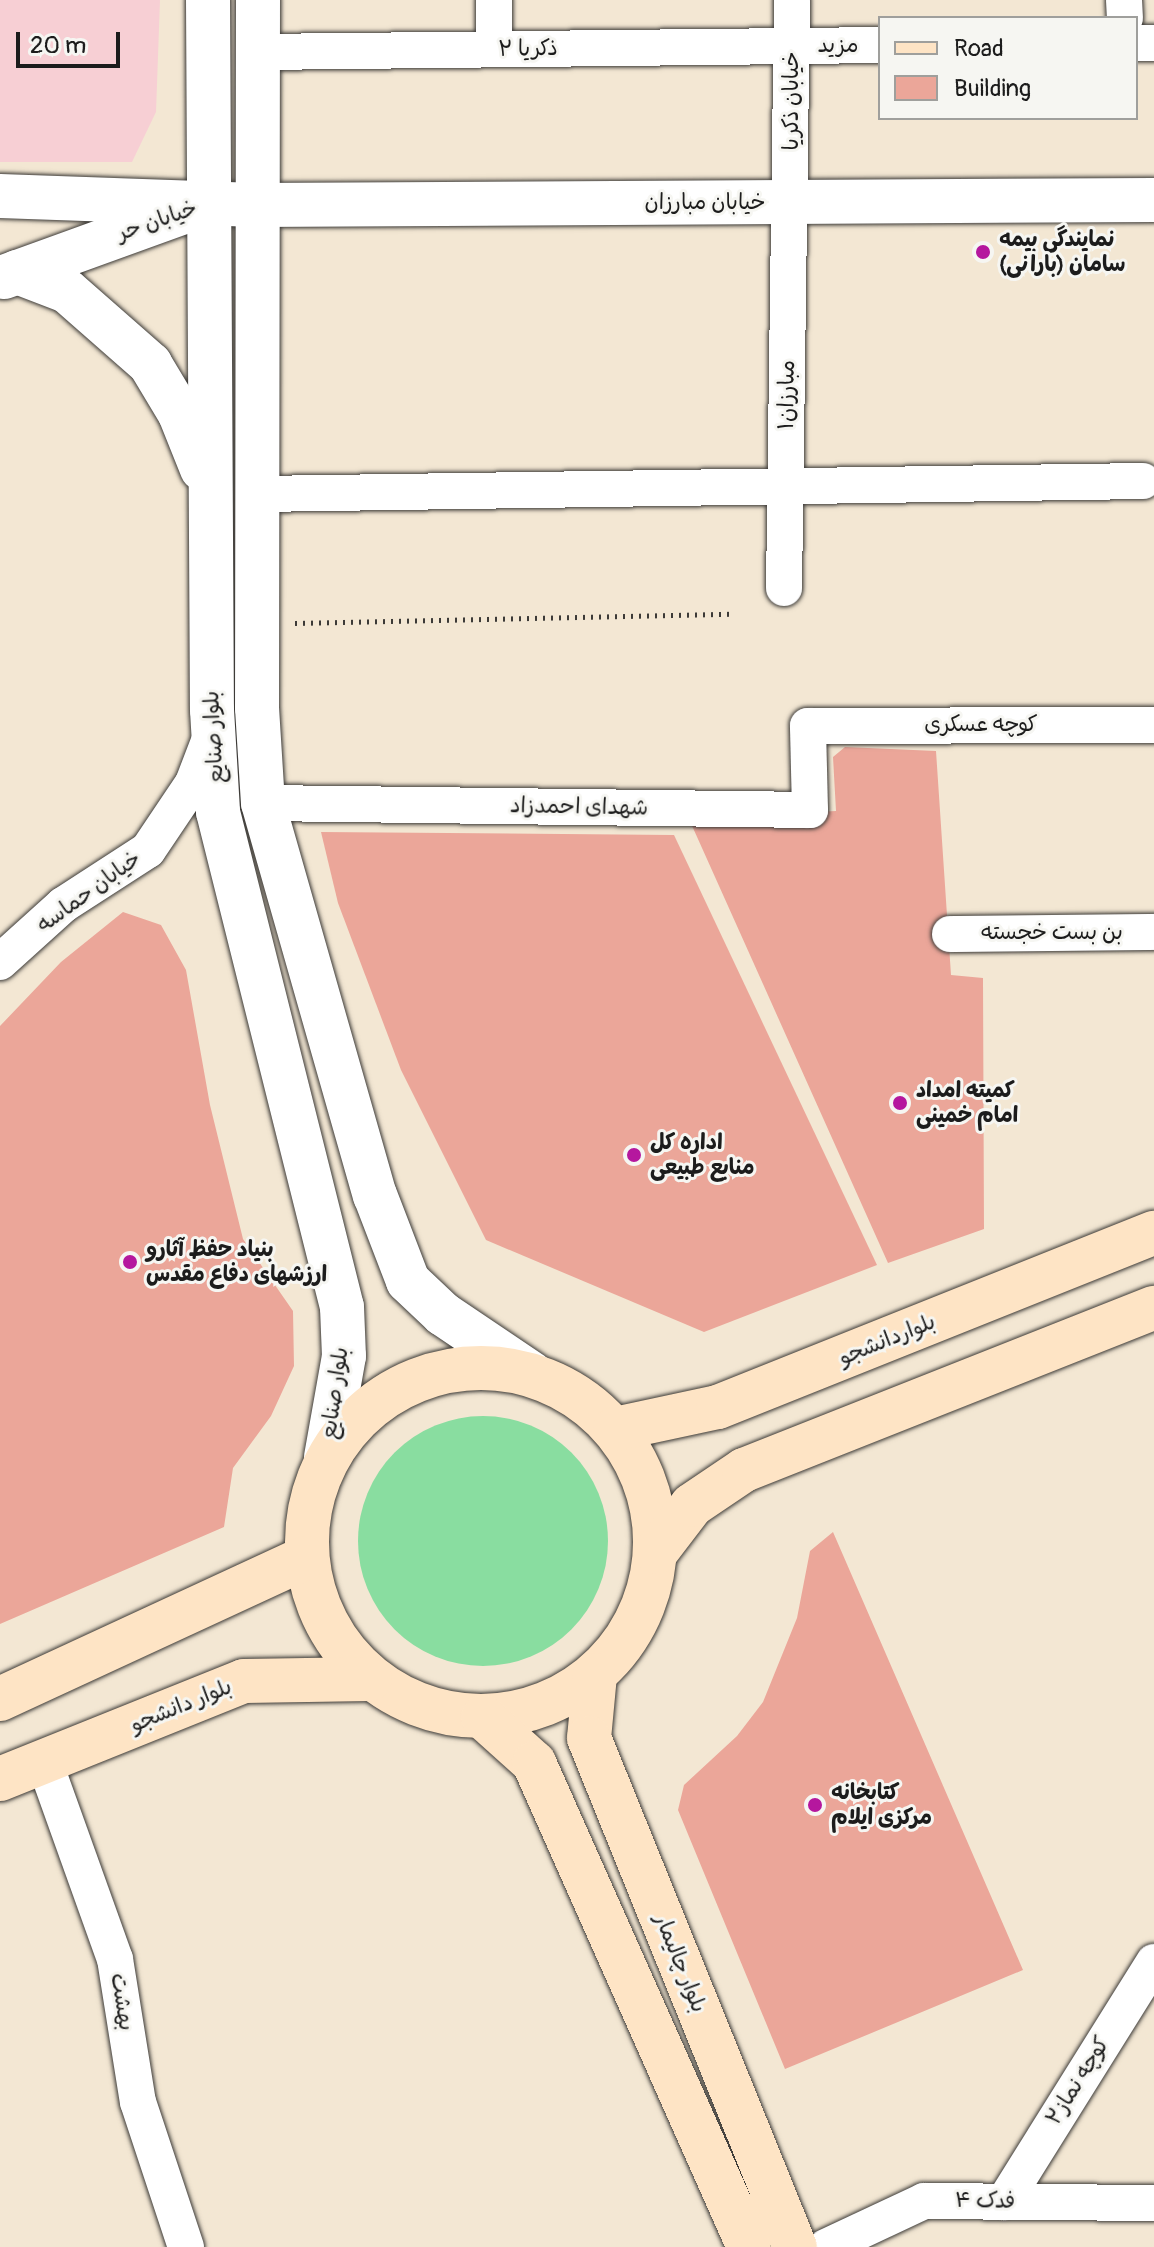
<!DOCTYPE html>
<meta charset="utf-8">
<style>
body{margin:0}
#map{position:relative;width:1154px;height:2247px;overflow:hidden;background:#f3e7d3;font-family:Pangolin,"Playpen Sans Arabic",sans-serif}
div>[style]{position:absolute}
.built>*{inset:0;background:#f7cfd4}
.green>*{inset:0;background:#89dda0}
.round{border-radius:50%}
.building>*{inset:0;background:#eba699}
.path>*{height:5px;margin-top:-2.5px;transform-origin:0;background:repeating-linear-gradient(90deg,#3c3a37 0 2px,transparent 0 8px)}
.roads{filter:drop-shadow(0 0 2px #3c3a37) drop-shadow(0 0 2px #3c3a37)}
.minor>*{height:36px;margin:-18px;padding:0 18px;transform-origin:18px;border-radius:18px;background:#fff}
.tertiary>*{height:44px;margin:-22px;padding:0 22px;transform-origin:22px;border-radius:22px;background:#fff}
.secondary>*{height:44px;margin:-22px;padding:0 22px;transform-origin:22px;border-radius:22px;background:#fee4c5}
.secondary>.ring{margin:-22px;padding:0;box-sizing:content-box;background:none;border:44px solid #fee4c5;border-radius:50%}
.dots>*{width:22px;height:22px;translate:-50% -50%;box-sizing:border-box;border:4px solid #f6f6f2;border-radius:50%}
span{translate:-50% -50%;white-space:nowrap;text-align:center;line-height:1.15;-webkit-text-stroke:6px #f6f6f2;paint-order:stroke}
.street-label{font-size:22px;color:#1c1c1c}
.poi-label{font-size:22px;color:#1c1c1c;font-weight:700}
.left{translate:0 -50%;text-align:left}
.legend{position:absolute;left:878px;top:16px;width:260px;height:104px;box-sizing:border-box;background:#f6f6f2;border:2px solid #9f9f9c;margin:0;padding:10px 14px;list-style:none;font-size:24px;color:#1c1c1c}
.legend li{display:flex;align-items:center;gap:16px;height:40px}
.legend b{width:40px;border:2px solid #9f9f9c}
.scale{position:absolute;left:16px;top:32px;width:104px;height:36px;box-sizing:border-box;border:4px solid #1c1c1c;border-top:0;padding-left:10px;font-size:24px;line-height:28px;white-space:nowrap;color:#1c1c1c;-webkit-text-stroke:6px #f6f6f2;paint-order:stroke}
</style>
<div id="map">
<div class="built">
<div style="clip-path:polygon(0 0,160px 0,156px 112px,132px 162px,0 162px)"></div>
</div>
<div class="green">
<div class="round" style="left:358px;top:1416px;width:250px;height:250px"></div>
</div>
<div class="building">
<div style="clip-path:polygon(845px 747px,936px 751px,951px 975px,983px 978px,984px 1229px,888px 1263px,689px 819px,836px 811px,833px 757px)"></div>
<div style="clip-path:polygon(321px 832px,674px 835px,877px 1265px,704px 1332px,486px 1240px,401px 1070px,338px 903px)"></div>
<div style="clip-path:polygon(123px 912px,161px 925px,186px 970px,210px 1105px,243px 1239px,293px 1311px,294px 1366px,271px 1416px,233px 1468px,224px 1527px,0 1624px,0 1026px,61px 962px)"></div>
<div style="clip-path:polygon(833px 1532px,1023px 1970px,785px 2069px,678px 1810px,684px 1785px,737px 1736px,763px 1702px,797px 1618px,810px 1551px)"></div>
</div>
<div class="path">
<div style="left:295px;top:623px;width:437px;rotate:-1.2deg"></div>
</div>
<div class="roads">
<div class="minor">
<div style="left:1124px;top:0;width:18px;rotate:87deg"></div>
<div style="left:1136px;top:43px;width:18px"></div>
<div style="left:494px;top:49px;width:49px;rotate:-90deg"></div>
<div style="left:258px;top:52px;width:622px;rotate:-0.64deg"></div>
<div style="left:258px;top:494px;width:885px;rotate:-0.84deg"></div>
<div style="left:784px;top:588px;width:588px;rotate:-89.22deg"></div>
<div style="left:263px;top:803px;width:547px;rotate:0.73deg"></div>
<div style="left:810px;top:810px;width:84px;rotate:-91.4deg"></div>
<div style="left:808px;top:726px;width:346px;rotate:-0.2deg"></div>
<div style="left:950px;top:934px;width:204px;rotate:-0.6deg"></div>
<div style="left:0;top:962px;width:85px;rotate:-42.1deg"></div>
<div style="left:63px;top:905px;width:101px;rotate:-32.9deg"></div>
<div style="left:148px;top:850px;width:81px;rotate:-56.1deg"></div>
<div style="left:193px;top:783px;width:50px;rotate:-69deg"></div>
<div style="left:44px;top:1761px;width:210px;rotate:70.3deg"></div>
<div style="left:115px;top:1959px;width:145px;rotate:80.9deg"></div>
<div style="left:138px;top:2102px;width:153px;rotate:71.7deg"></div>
<div style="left:1004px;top:2202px;width:283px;rotate:-58deg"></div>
<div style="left:826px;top:2247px;width:108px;rotate:-25.1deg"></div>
<div style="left:924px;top:2201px;width:230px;rotate:0.5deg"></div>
</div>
<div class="tertiary">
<div style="left:208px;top:0;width:710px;rotate:89.68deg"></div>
<div style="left:212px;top:710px;width:102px;rotate:86.6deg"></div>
<div style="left:218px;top:812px;width:510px;rotate:75.94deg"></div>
<div style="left:342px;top:1307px;width:49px;rotate:87.7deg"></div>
<div style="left:344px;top:1356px;width:103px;rotate:100.1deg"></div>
<div style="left:258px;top:0;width:708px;rotate:90.08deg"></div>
<div style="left:257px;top:708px;width:95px;rotate:86.4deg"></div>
<div style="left:263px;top:803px;width:408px;rotate:74.1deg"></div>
<div style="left:375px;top:1195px;width:92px;rotate:69deg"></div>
<div style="left:408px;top:1281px;width:48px;rotate:43.3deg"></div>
<div style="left:443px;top:1314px;width:107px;rotate:34deg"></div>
<div style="left:0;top:196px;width:256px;rotate:2deg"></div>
<div style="left:256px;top:205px;width:898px;rotate:-0.32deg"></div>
<div style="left:17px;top:272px;width:53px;rotate:20.8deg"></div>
<div style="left:67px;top:291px;width:111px;rotate:41.3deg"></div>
<div style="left:150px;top:364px;width:58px;rotate:59deg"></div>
<div style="left:180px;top:414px;width:59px;rotate:68.2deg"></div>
<div style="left:4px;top:277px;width:191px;rotate:-19.9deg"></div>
</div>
<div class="secondary">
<div class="ring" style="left:307px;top:1368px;width:304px;height:304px"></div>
<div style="left:615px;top:1429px;width:105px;rotate:-12.1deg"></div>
<div style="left:718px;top:1407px;width:469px;rotate:-21.8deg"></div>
<div style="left:656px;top:1552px;width:59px;rotate:-52.5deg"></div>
<div style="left:692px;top:1505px;width:63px;rotate:-33.9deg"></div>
<div style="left:744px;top:1470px;width:441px;rotate:-21.6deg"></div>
<div style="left:595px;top:1675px;width:63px;rotate:95.4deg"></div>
<div style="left:589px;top:1738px;width:549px;rotate:67.97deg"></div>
<div style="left:0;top:1699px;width:336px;rotate:-24.8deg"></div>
<div style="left:483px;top:1717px;width:69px;rotate:42deg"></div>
<div style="left:534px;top:1763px;width:530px;rotate:66.05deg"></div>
<div style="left:0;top:1779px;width:263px;rotate:-21.9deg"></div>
<div style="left:244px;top:1681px;width:126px;rotate:-0.9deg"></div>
</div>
</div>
<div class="dots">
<div style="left:983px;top:252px;background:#b5179e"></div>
<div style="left:900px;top:1103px;background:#b5179e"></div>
<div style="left:634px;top:1155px;background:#b5179e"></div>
<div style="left:130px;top:1262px;background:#b5179e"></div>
<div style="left:815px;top:1805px;background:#b5179e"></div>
</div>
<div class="street-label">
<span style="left:838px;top:46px">مزید</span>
<span style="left:528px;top:49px;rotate:-1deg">ذکریا ۲</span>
<span style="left:792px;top:101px;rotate:-90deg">خیابان ذکریا</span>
<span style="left:705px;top:203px">خیابان مبارزان</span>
<span style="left:157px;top:221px;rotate:-19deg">خیابان حر</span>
<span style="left:787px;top:395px;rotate:-89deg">مبارزان۱</span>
<span style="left:981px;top:725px">کوچه عسکری</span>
<span style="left:214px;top:737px;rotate:-93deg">بلوار صنایع</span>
<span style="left:579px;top:807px;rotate:1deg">شهدای احمدزاد</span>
<span style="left:89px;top:892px;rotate:-36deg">خیابان حماسه</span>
<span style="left:1052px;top:933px">بن بست خجسته</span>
<span style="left:887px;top:1340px;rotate:-22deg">بلواردانشجو</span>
<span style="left:335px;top:1393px;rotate:-82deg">بلوار صنایع</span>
<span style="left:181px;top:1706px;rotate:-22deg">بلوار دانشجو</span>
<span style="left:680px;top:1963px;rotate:68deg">بلوار چالیمار</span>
<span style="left:122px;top:2002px;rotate:81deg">بهشت</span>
<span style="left:1078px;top:2081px;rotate:-58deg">کوچه نماز۲</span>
<span style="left:985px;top:2201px;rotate:1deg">فدک ۴</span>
</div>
<div class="poi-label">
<span class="left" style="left:999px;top:252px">نمایندگی بیمه<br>سامان (بارانی)</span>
<span class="left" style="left:916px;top:1103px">کمیته امداد<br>امام خمینی</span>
<span class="left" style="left:650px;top:1155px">اداره کل<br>منابع طبیعی</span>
<span class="left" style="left:146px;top:1262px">بنیاد حفظ آثارو<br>ارزشهای دفاع مقدس</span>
<span class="left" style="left:831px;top:1805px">کتابخانه<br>مرکزی ایلام</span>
</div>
<ul class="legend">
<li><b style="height:10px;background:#fee4c5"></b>Road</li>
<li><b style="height:22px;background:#eba699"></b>Building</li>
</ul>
<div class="scale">20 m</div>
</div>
